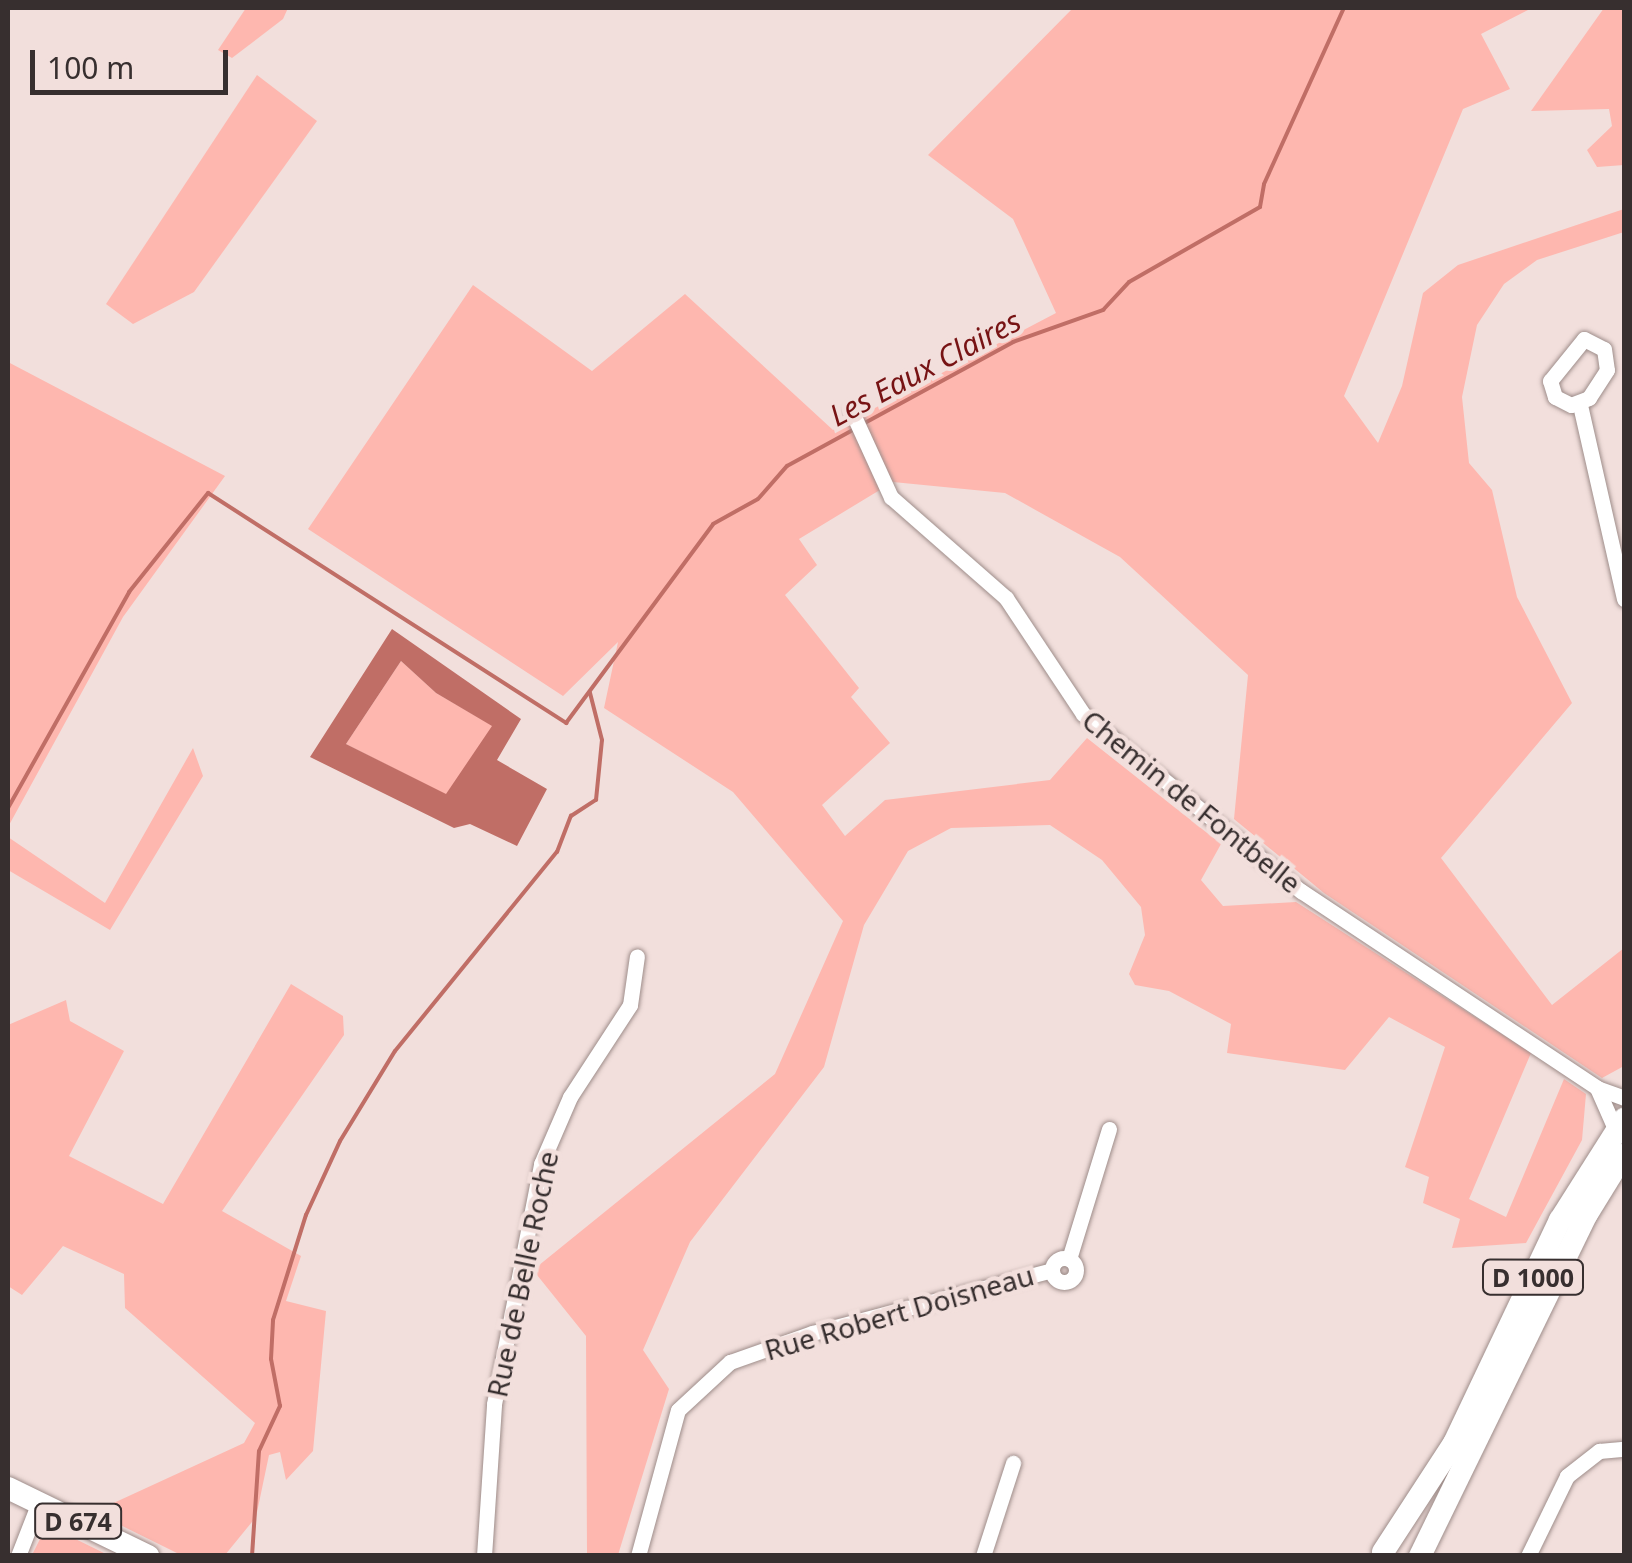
<!DOCTYPE html>
<style>
body{margin:0}
#map{position:relative;width:1632px;height:1563px;overflow:hidden;background:#f2dfdc;font-family:"Noto Sans",sans-serif}
div>[style]{position:absolute}
.green>*{inset:0;background:#feb7af}
.water>*{inset:0;background:#c06e66}
.stream>*{height:4px;margin:-2px;padding:0 2px;transform-origin:2px;border-radius:2px;background:#c06e66}
.roads{filter:drop-shadow(0 0 2px #9e8d8a) drop-shadow(0 0 2px #9e8d8a)}
.street>*{height:15px;margin:-7.5px;padding:0 7.5px;transform-origin:7.5px;border-radius:7.5px;background:#fff}
.street>.ring{margin:-7.5px;padding:0;box-sizing:content-box;background:none;border:15px solid #fff;border-radius:50%}
.primary>*{height:22px;margin:-11px;padding:0 11px;transform-origin:11px;border-radius:11px;background:#fff}
span{translate:-50% -50%;white-space:nowrap;text-align:center;line-height:1.15;-webkit-text-stroke:9px #f2dfdc;paint-order:stroke}
.shield-label span{padding:2px 8px;background:#f2dfdc;border:2px solid;border-radius:8px;-webkit-text-stroke-width:0}
.shield-label{font-size:25px;color:#372f2f;font-weight:700}
.street-label{font-size:28px;color:#372f2f}
.water-label{font-size:30px;color:#771314;font-style:italic}
.frame{position:absolute;inset:0;border:10px solid #372f2f;pointer-events:none}
.scale{position:absolute;left:30px;top:50px;width:198px;height:45px;box-sizing:border-box;border:5px solid #372f2f;border-top:0;padding-left:12px;font-size:30px;line-height:35px;white-space:nowrap;color:#372f2f;-webkit-text-stroke:8px #f2dfdc;paint-order:stroke}
</style>
<div id="map">
<div class="green">
<div style="clip-path:polygon(246px 8px,288px 8px,283px 19px,232px 58px,218px 50px)"></div>
<div style="clip-path:polygon(1073px 8px,1532px 8px,1481px 34px,1510px 89px,1463px 109px,1344px 396px,1378px 443px,1402px 386px,1423px 293px,1458px 265px,1624px 209px,1624px 232px,1537px 260px,1504px 284px,1477px 325px,1462px 397px,1469px 463px,1492px 490px,1517px 597px,1572px 703px,1441px 858px,1552px 1005px,1624px 948px,1624px 1066px,1602px 1078px,1324px 893px,1234px 819px,1248px 675px,1120px 557px,1005px 493px,893px 482px,799px 539px,817px 565px,785px 595px,859px 688px,851px 697px,890px 743px,822px 805px,845px 836px,885px 800px,1050px 780px,1087px 738px,1221px 844px,1201px 880px,1223px 906px,1296px 902px,1531px 1053px,1469px 1199px,1506px 1217px,1564px 1079px,1586px 1094px,1582px 1140px,1526px 1243px,1452px 1248px,1460px 1219px,1423px 1203px,1429px 1177px,1405px 1167px,1445px 1047px,1389px 1017px,1345px 1070px,1227px 1053px,1231px 1024px,1169px 991px,1135px 985px,1129px 974px,1145px 935px,1141px 907px,1102px 860px,1050px 825px,951px 828px,908px 851px,864px 925px,824px 1067px,690px 1242px,643px 1350px,669px 1389px,618px 1555px,587px 1555px,586px 1336px,533px 1270px,775px 1074px,843px 921px,733px 792px,604px 708px,618px 642px,563px 696px,308px 529px,473px 285px,592px 371px,685px 294px,833px 430px,1056px 313px,1013px 219px,928px 155px)"></div>
<div style="clip-path:polygon(1604px 8px,1624px 8px,1624px 165px,1597px 167px,1587px 150px,1612px 126px,1609px 109px,1531px 111px)"></div>
<div style="clip-path:polygon(257px 75px,317px 121px,194px 292px,133px 324px,106px 304px)"></div>
<div style="clip-path:polygon(8px 362px,225px 476px,123px 617px,8px 827px)"></div>
<div style="clip-path:polygon(401px 661px,436px 693px,493px 726px,446px 795px,346px 744px)"></div>
<div style="clip-path:polygon(193px 748px,203px 776px,110px 930px,8px 870px,8px 837px,105px 903px)"></div>
<div style="clip-path:polygon(291px 984px,343px 1016px,344px 1035px,222px 1211px,301px 1256px,286px 1301px,326px 1311px,313px 1451px,286px 1480px,280px 1452px,269px 1455px,256px 1517px,225px 1555px,181px 1555px,94px 1512px,244px 1443px,255px 1423px,125px 1308px,124px 1274px,63px 1246px,22px 1295px,8px 1286px,8px 1025px,66px 1000px,70px 1021px,124px 1051px,69px 1156px,163px 1204px)"></div>
<div style="clip-path:polygon(47px 1525px,108px 1555px,32px 1555px)"></div>
</div>
<div class="water">
<div style="clip-path:polygon(evenodd,392px 629px,521px 719px,497px 760px,547px 789px,517px 846px,470px 824px,454px 828px,310px 757px,392px 629px,401px 661px,436px 693px,492px 726px,446px 794px,346px 744px,401px 661px)"></div>
</div>
<div class="stream">
<div style="left:861px;top:425px;width:173px;rotate:-28.6deg"></div>
<div style="left:1013px;top:342px;width:96px;rotate:-19.6deg"></div>
<div style="left:1103px;top:310px;width:38px;rotate:-47deg"></div>
<div style="left:1129px;top:282px;width:151px;rotate:-29.8deg"></div>
<div style="left:1260px;top:207px;width:23px;rotate:-80deg"></div>
<div style="left:1264px;top:184px;width:193px;rotate:-65.6deg"></div>
<div style="left:8px;top:808px;width:248px;rotate:-60.7deg"></div>
<div style="left:129px;top:592px;width:127px;rotate:-51.4deg"></div>
<div style="left:208px;top:493px;width:426px;rotate:32.7deg"></div>
<div style="left:566px;top:723px;width:247px;rotate:-53.5deg"></div>
<div style="left:713px;top:524px;width:51px;rotate:-29.1deg"></div>
<div style="left:758px;top:499px;width:44px;rotate:-48.7deg"></div>
<div style="left:787px;top:466px;width:75px;rotate:-28.6deg"></div>
<div style="left:252px;top:1556px;width:105px;rotate:-86.2deg"></div>
<div style="left:259px;top:1451px;width:50px;rotate:-65deg"></div>
<div style="left:280px;top:1406px;width:48px;rotate:-100.8deg"></div>
<div style="left:271px;top:1359px;width:39px;rotate:-87deg"></div>
<div style="left:273px;top:1320px;width:110px;rotate:-72.6deg"></div>
<div style="left:306px;top:1215px;width:81px;rotate:-65.3deg"></div>
<div style="left:340px;top:1141px;width:105px;rotate:-58.6deg"></div>
<div style="left:395px;top:1051px;width:257px;rotate:-50.9deg"></div>
<div style="left:557px;top:852px;width:39px;rotate:-69deg"></div>
<div style="left:571px;top:816px;width:30px;rotate:-33deg"></div>
<div style="left:596px;top:800px;width:60px;rotate:-84.3deg"></div>
<div style="left:602px;top:740px;width:49px;rotate:-104.3deg"></div>
</div>
<div class="roads">
<div class="street">
<div style="left:1584px;top:339px;width:22px;rotate:27deg"></div>
<div style="left:1604px;top:349px;width:21px;rotate:82deg"></div>
<div style="left:1607px;top:370px;width:33px;rotate:123deg"></div>
<div style="left:1589px;top:398px;width:19px;rotate:159deg"></div>
<div style="left:1571px;top:405px;width:18px;rotate:-153deg"></div>
<div style="left:1555px;top:397px;width:17px;rotate:-107deg"></div>
<div style="left:1550px;top:381px;width:54px;rotate:-51deg"></div>
<div style="left:1580px;top:405px;width:199px;rotate:77.2deg"></div>
<div style="left:852px;top:412px;width:94px;rotate:65.4deg"></div>
<div style="left:891px;top:497px;width:153px;rotate:41.3deg"></div>
<div style="left:1006px;top:598px;width:139px;rotate:56.4deg"></div>
<div style="left:1083px;top:714px;width:281px;rotate:39.1deg"></div>
<div style="left:1301px;top:891px;width:356px;rotate:33.6deg"></div>
<div style="left:1597px;top:1088px;width:29px;rotate:20deg"></div>
<div style="left:1597px;top:1088px;width:47px;rotate:66.2deg"></div>
<div class="ring" style="left:1052px;top:1258px;width:9px;height:9px"></div>
<div style="left:1069px;top:1259px;width:136px;rotate:-72.9deg"></div>
<div style="left:18px;top:1556px;width:58px;rotate:-68.7deg"></div>
<div style="left:484px;top:1556px;width:152px;rotate:-86.2deg"></div>
<div style="left:494px;top:1404px;width:245px;rotate:-78.9deg"></div>
<div style="left:541px;top:1164px;width:73px;rotate:-66.6deg"></div>
<div style="left:570px;top:1097px;width:110px;rotate:-56.9deg"></div>
<div style="left:630px;top:1005px;width:49px;rotate:-81.9deg"></div>
<div style="left:638px;top:1556px;width:151px;rotate:-74.7deg"></div>
<div style="left:678px;top:1410px;width:71px;rotate:-42.7deg"></div>
<div style="left:730px;top:1362px;width:87px;rotate:-19.5deg"></div>
<div style="left:812px;top:1333px;width:248px;rotate:-14.7deg"></div>
<div style="left:983px;top:1556px;width:98px;rotate:-72.1deg"></div>
<div style="left:1528px;top:1556px;width:89px;rotate:-64deg"></div>
<div style="left:1567px;top:1476px;width:41px;rotate:-38deg"></div>
<div style="left:1599px;top:1451px;width:25px;rotate:-5deg"></div>
</div>
<div class="primary">
<div style="left:8px;top:1488px;width:156px;rotate:25.9deg"></div>
<div style="left:1383px;top:1552px;width:130px;rotate:-56.9deg"></div>
<div style="left:1454px;top:1443px;width:247px;rotate:-64.6deg"></div>
<div style="left:1560px;top:1220px;width:120px;rotate:-57.6deg"></div>
<div style="left:1420px;top:1556px;width:381px;rotate:-64deg"></div>
<div style="left:1587px;top:1214px;width:70px;rotate:-58.3deg"></div>
</div>
</div>
<div class="shield-label">
<span style="left:1533px;top:1277px">D 1000</span>
<span style="left:78px;top:1521px">D 674</span>
</div>
<div class="street-label">
<span style="left:1192px;top:801px;rotate:39deg">Chemin de Fontbelle</span>
<span style="left:522px;top:1274px;rotate:-78deg">Rue de Belle Roche</span>
<span style="left:899px;top:1312px;rotate:-16deg">Rue Robert Doisneau</span>
</div>
<div class="water-label">
<span style="left:925px;top:368px;rotate:-28deg">Les Eaux Claires</span>
</div>
<div class="frame"></div>
<div class="scale">100 m</div>
</div>
